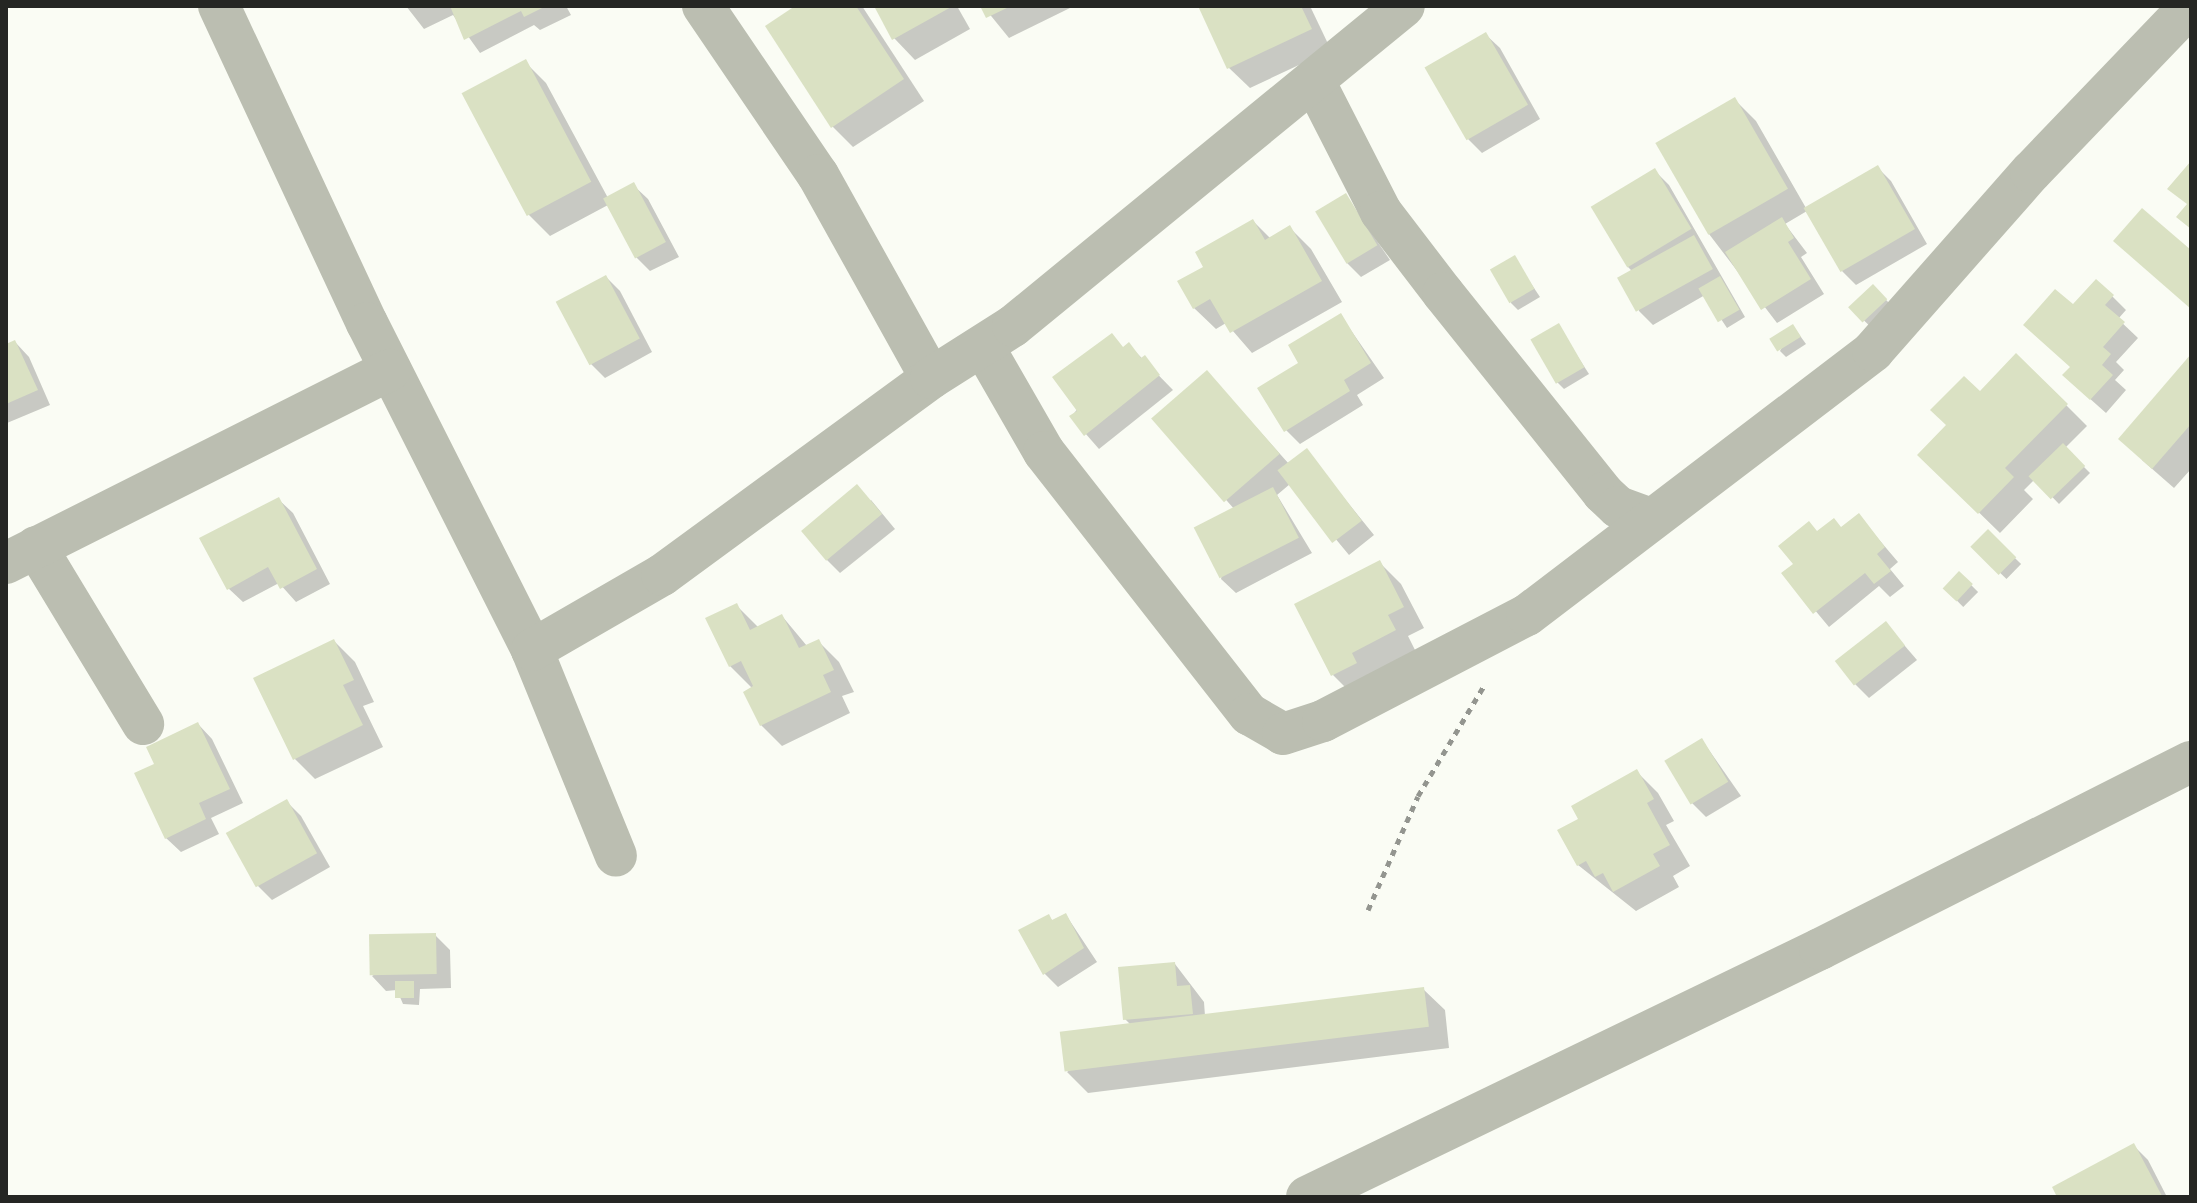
<!DOCTYPE html>
<style>
body{margin:0}
#map{position:relative;width:2197px;height:1203px;overflow:hidden;background:#fafcf4;font-family:"Public Sans",sans-serif}
div>[style]{position:absolute}
[style*='--x']{left:calc(var(--x)*1px);top:calc(var(--y)*1px);width:calc(var(--w)*1px);rotate:calc(var(--a)*1deg)}
.shadow>*{inset:0;background:#0003;transform-origin:0 0}
.building>*{inset:0;background:#dae1c3;transform-origin:0 0}
.path>*{height:5px;margin-top:-2.5px;transform-origin:0;background:repeating-linear-gradient(90deg,#93958f 0 6px,transparent 0 12px)}
.street>*{height:42px;margin:-21px;padding:0 21px;transform-origin:21px;border-radius:21px;background:#bbbeb1}
span{translate:-50% -50%;white-space:nowrap;text-align:center;line-height:1.15;-webkit-text-stroke:7px #fff;paint-order:stroke}
.frame{position:absolute;inset:0;border:8px solid #252623;pointer-events:none}
</style>
<div id="map">
<div class="shadow">
<div style="clip-path:polygon(406px 6px,566px 6px,571px 15px,540px 30px,534px 25px,480px 53px,453px 15px,424px 29px)"></div>
<div style="clip-path:polygon(799px 6px,862px 6px,924px 101px,853px 147px,832px 126px)"></div>
<div style="clip-path:polygon(876px 6px,957px 6px,970px 29px,915px 60px,894px 38px)"></div>
<div style="clip-path:polygon(983px 6px,1069px 6px,1070px 8px,1009px 38px)"></div>
<div style="clip-path:polygon(1200px 6px,1310px 6px,1331px 50px,1250px 88px,1228px 67px)"></div>
<div style="clip-path:polygon(1485px 34px,1500px 48px,1540px 119px,1482px 153px,1468px 139px)"></div>
<div style="clip-path:polygon(525px 62px,546px 83px,608px 198px,633px 185px,648px 199px,679px 257px,650px 271px,636px 257px,608px 205px,550px 236px,529px 215px)"></div>
<div style="clip-path:polygon(1735px 100px,1756px 121px,1806px 208px,1877px 167px,1891px 181px,1927px 244px,1856px 285px,1842px 271px,1807px 211px,1785px 224px,1807px 253px,1801px 257px,1824px 294px,1777px 323px,1709px 234px)"></div>
<div style="clip-path:polygon(1655px 171px,1669px 185px,1745px 317px,1727px 328px,1705px 295px,1653px 325px,1639px 311px,1633px 272px,1627px 266px)"></div>
<div style="clip-path:polygon(1346px 196px,1390px 260px,1361px 277px,1347px 263px)"></div>
<div style="clip-path:polygon(1253px 221px,1271px 239px,1290px 228px,1311px 249px,1342px 302px,1252px 353px,1226px 323px,1216px 329px,1194px 308px,1206px 267px)"></div>
<div style="clip-path:polygon(1514px 258px,1540px 297px,1518px 310px,1511px 303px)"></div>
<div style="clip-path:polygon(606px 277px,620px 291px,652px 352px,605px 378px,591px 364px)"></div>
<div style="left:1873px;top:287px;width:27px;height:30px;rotate:45deg"></div>
<div style="clip-path:polygon(2112px 296px,2126px 310px,2118px 319px,2138px 338px,2116px 362px,2124px 370px,2115px 380px,2126px 390px,2106px 413px,2079px 389px,2072px 367px,2073px 307px)"></div>
<div style="clip-path:polygon(1341px 316px,1384px 378px,1357px 395px,1363px 405px,1300px 444px,1286px 430px,1301px 364px)"></div>
<div style="clip-path:polygon(1558px 326px,1589px 374px,1564px 389px,1557px 382px)"></div>
<div style="clip-path:polygon(1793px 326px,1806px 344px,1786px 357px,1780px 351px)"></div>
<div style="clip-path:polygon(15px 342px,29px 357px,50px 405px,7px 423px,6px 346px)"></div>
<div style="clip-path:polygon(1129px 345px,1173px 390px,1099px 449px,1071px 417px)"></div>
<div style="clip-path:polygon(2017px 356px,2087px 426px,2065px 448px,2090px 473px,2059px 504px,2035px 479px,2024px 490px,2033px 499px,2000px 533px,1920px 455px)"></div>
<div style="clip-path:polygon(2191px 357px,2191px 469px,2174px 488px,2142px 460px)"></div>
<div style="clip-path:polygon(1207px 372px,1289px 464px,1306px 451px,1374px 535px,1349px 555px,1290px 484px,1277px 495px,1312px 553px,1236px 593px,1221px 579px,1235px 510px,1154px 418px)"></div>
<div style="clip-path:polygon(278px 499px,293px 513px,330px 584px,296px 602px,279px 583px,243px 602px,228px 588px)"></div>
<div style="clip-path:polygon(871px 500px,895px 529px,840px 573px,826px 559px)"></div>
<div style="clip-path:polygon(1859px 516px,1898px 562px,1890px 569px,1904px 586px,1890px 597px,1879px 586px,1829px 627px,1784px 573px)"></div>
<div style="left:1988px;top:532px;width:46px;height:21px;rotate:44deg"></div>
<div style="clip-path:polygon(1380px 563px,1401px 584px,1424px 628px,1408px 636px,1416px 652px,1354px 696px,1333px 675px)"></div>
<div style="left:1959px;top:573px;width:27px;height:21px;rotate:45deg"></div>
<div style="clip-path:polygon(737px 606px,758px 627px,782px 616px,807px 646px,818px 641px,839px 662px,854px 692px,842px 696px,850px 713px,782px 746px,761px 725px,753px 689px,730px 666px)"></div>
<div style="clip-path:polygon(1886px 624px,1917px 660px,1869px 698px,1855px 684px)"></div>
<div style="clip-path:polygon(334px 641px,355px 662px,374px 702px,363px 706px,383px 747px,315px 779px,294px 758px)"></div>
<div style="clip-path:polygon(198px 724px,212px 739px,243px 803px,211px 818px,219px 834px,181px 852px,166px 838px,156px 765px)"></div>
<div style="clip-path:polygon(1702px 740px,1741px 796px,1706px 817px,1692px 803px)"></div>
<div style="clip-path:polygon(1637px 772px,1658px 793px,1674px 821px,1666px 825px,1690px 866px,1673px 876px,1679px 887px,1636px 911px,1578px 865px,1581px 820px)"></div>
<div style="clip-path:polygon(287px 802px,301px 816px,330px 867px,272px 900px,258px 886px,229px 835px)"></div>
<div style="clip-path:polygon(1066px 915px,1097px 962px,1058px 987px,1044px 973px,1048px 916px,1053px 921px)"></div>
<div style="clip-path:polygon(436px 936px,450px 950px,451px 988px,420px 989px,419px 1005px,403px 1004px,397px 990px,386px 991px,372px 976px)"></div>
<div style="clip-path:polygon(1175px 964px,1204px 1002px,1205px 1016px,1423px 989px,1445px 1010px,1449px 1048px,1088px 1093px,1067px 1072px,1131px 1025px,1125px 1019px)"></div>
<div style="clip-path:polygon(2134px 1146px,2148px 1160px,2167px 1197px,2059px 1197px,2054px 1188px)"></div>
</div>
<div class="building">
<div style="clip-path:polygon(450px 6px,546px 6px,524px 17px,521px 11px,464px 40px)"></div>
<div style="clip-path:polygon(795px 6px,856px 6px,904px 79px,831px 128px,765px 26px)"></div>
<div style="clip-path:polygon(874px 6px,953px 6px,892px 40px)"></div>
<div style="clip-path:polygon(980px 6px,1011px 6px,986px 18px)"></div>
<div style="clip-path:polygon(1198px 6px,1301px 6px,1312px 29px,1227px 69px)"></div>
<div style="left:1486px;top:32px;width:84px;height:71px;rotate:60deg"></div>
<div style="left:526px;top:59px;width:139px;height:73px;rotate:62deg"></div>
<div style="left:1735px;top:97px;width:106px;height:92px;rotate:60deg"></div>
<div style="clip-path:polygon(2191px 161px,2191px 229px,2176px 217px,2187px 204px,2167px 189px)"></div>
<div style="left:1878px;top:165px;width:74px;height:86px;rotate:60deg"></div>
<div style="left:1655px;top:168px;width:71px;height:75px;rotate:59deg"></div>
<div style="left:634px;top:182px;width:68px;height:35px;rotate:62deg"></div>
<div style="left:1346px;top:193px;width:61px;height:36px;rotate:59deg"></div>
<div style="clip-path:polygon(2142px 208px,2191px 250px,2191px 309px,2113px 241px)"></div>
<div style="clip-path:polygon(1782px 217px,1794px 238px,1788px 242px,1811px 279px,1761px 310px,1725px 252px)"></div>
<div style="clip-path:polygon(1253px 219px,1265px 240px,1290px 225px,1322px 281px,1230px 333px,1210px 299px,1193px 309px,1177px 281px,1203px 267px,1195px 252px)"></div>
<div style="left:1694px;top:235px;width:39px;height:88px;rotate:61deg"></div>
<div style="left:1515px;top:255px;width:39px;height:29px;rotate:60deg"></div>
<div style="left:606px;top:275px;width:72px;height:57px;rotate:62deg"></div>
<div style="left:1720px;top:276px;width:39px;height:25px;rotate:60deg"></div>
<div style="clip-path:polygon(2096px 279px,2114px 295px,2105px 305px,2125px 322px,2103px 347px,2111px 354px,2102px 365px,2113px 375px,2090px 400px,2062px 375px,2070px 367px,2023px 325px,2055px 289px,2073px 304px)"></div>
<div style="left:1873px;top:284px;width:21px;height:34px;rotate:47deg"></div>
<div style="clip-path:polygon(1341px 313px,1371px 363px,1344px 380px,1350px 391px,1284px 432px,1257px 388px,1298px 363px,1288px 345px)"></div>
<div style="left:1559px;top:323px;width:51px;height:33px;rotate:60deg"></div>
<div style="left:1793px;top:324px;width:15px;height:28px;rotate:58deg"></div>
<div style="clip-path:polygon(1112px 333px,1123px 347px,1129px 342px,1141px 358px,1145px 355px,1160px 375px,1084px 436px,1069px 416px,1077px 411px,1052px 377px)"></div>
<div style="clip-path:polygon(15px 340px,38px 390px,6px 404px,6px 344px)"></div>
<div style="clip-path:polygon(2016px 353px,2068px 404px,2005px 468px,2014px 477px,1978px 514px,1917px 455px,1946px 425px,1930px 410px,1964px 376px,1980px 391px)"></div>
<div style="clip-path:polygon(2191px 354px,2191px 424px,2152px 469px,2118px 439px)"></div>
<div style="left:1207px;top:370px;width:111px;height:74px;rotate:49deg"></div>
<div style="left:2063px;top:443px;width:32px;height:48px;rotate:46deg"></div>
<div style="left:1307px;top:448px;width:91px;height:37px;rotate:53deg"></div>
<div style="left:857px;top:484px;width:39px;height:73px;rotate:50deg"></div>
<div style="left:1273px;top:487px;width:57px;height:89px;rotate:63deg"></div>
<div style="clip-path:polygon(279px 497px,317px 569px,280px 589px,268px 567px,227px 590px,199px 538px)"></div>
<div style="clip-path:polygon(1859px 513px,1885px 547px,1877px 554px,1891px 571px,1874px 584px,1865px 573px,1813px 614px,1781px 573px,1793px 564px,1778px 546px,1809px 521px,1817px 531px,1834px 518px,1841px 527px)"></div>
<div style="left:1988px;top:529px;width:40px;height:25px;rotate:45deg"></div>
<div style="clip-path:polygon(1380px 560px,1404px 607px,1388px 615px,1396px 630px,1352px 653px,1357px 663px,1331px 676px,1294px 604px)"></div>
<div style="left:1959px;top:571px;width:19px;height:24px;rotate:43deg"></div>
<div style="clip-path:polygon(737px 603px,750px 630px,782px 614px,799px 648px,819px 639px,834px 670px,823px 675px,831px 692px,760px 726px,743px 692px,753px 686px,741px 661px,729px 667px,705px 618px)"></div>
<div style="left:1886px;top:621px;width:31px;height:65px;rotate:52deg"></div>
<div style="clip-path:polygon(334px 639px,354px 680px,343px 685px,363px 725px,293px 760px,253px 678px)"></div>
<div style="clip-path:polygon(198px 722px,230px 789px,199px 803px,206px 819px,165px 839px,134px 773px,154px 764px,146px 747px)"></div>
<div style="left:1702px;top:738px;width:51px;height:44px;rotate:59deg"></div>
<div style="clip-path:polygon(1637px 769px,1654px 799px,1647px 803px,1670px 845px,1653px 854px,1660px 866px,1613px 892px,1603px 873px,1595px 877px,1586px 861px,1577px 866px,1557px 830px,1578px 819px,1571px 806px)"></div>
<div style="left:287px;top:799px;width:62px;height:70px;rotate:61deg"></div>
<div style="clip-path:polygon(1066px 913px,1084px 948px,1043px 975px,1018px 930px,1049px 914px,1052px 920px)"></div>
<div style="left:436px;top:933px;width:41px;height:67px;rotate:89deg"></div>
<div style="clip-path:polygon(1175px 962px,1177px 986px,1190px 985px,1193px 1014px,1123px 1020px,1118px 967px)"></div>
<div style="left:395px;top:981px;width:19px;height:17px"></div>
<div style="left:1424px;top:987px;width:40px;height:367px;rotate:83deg"></div>
<div style="clip-path:polygon(2134px 1143px,2162px 1196px,2057px 1197px,2052px 1187px)"></div>
</div>
<div class="path">
<div style="--x:1368;--y:910;--w:124;--a:-66.3"></div>
<div style="--x:1418;--y:796;--w:131;--a:-59.1"></div>
</div>
<div class="street">
<div style="--x:219;--y:6;--w:350;--a:65"></div>
<div style="--x:367;--y:323;--w:366;--a:63.2"></div>
<div style="--x:532;--y:650;--w:222;--a:67.8"></div>
<div style="--x:703;--y:6;--w:204;--a:55.8"></div>
<div style="--x:818;--y:175;--w:232;--a:60.9"></div>
<div style="--x:1315;--y:83;--w:145;--a:62.9"></div>
<div style="--x:1381;--y:212;--w:102;--a:52.6"></div>
<div style="--x:1443;--y:293;--w:256;--a:51.3"></div>
<div style="--x:1603;--y:493;--w:21;--a:43"></div>
<div style="--x:1618;--y:507;--w:35;--a:20"></div>
<div style="--x:983;--y:346;--w:122;--a:60.1"></div>
<div style="--x:1044;--y:452;--w:333;--a:52"></div>
<div style="--x:1249;--y:714;--w:39;--a:30"></div>
<div style="--x:1283;--y:734;--w:42;--a:-18"></div>
<div style="--x:1323;--y:721;--w:230;--a:-27.5"></div>
<div style="--x:1527;--y:615;--w:435;--a:-37.3"></div>
<div style="--x:1873;--y:351;--w:239;--a:-48.6"></div>
<div style="--x:2031;--y:172;--w:230;--a:-46.2"></div>
<div style="--x:36;--y:547;--w:207;--a:58.8"></div>
<div style="--x:6;--y:563;--w:430;--a:-26.7"></div>
<div style="--x:532;--y:650;--w:150;--a:-30"></div>
<div style="--x:662;--y:575;--w:333;--a:-36.2"></div>
<div style="--x:931;--y:378;--w:97;--a:-32.4"></div>
<div style="--x:1013;--y:326;--w:505;--a:-39.3"></div>
<div style="--x:1307;--y:1197;--w:570;--a:-25.8"></div>
<div style="--x:1820;--y:949;--w:415;--a:-26.8"></div>
</div>
<div class="frame"></div>
</div>
